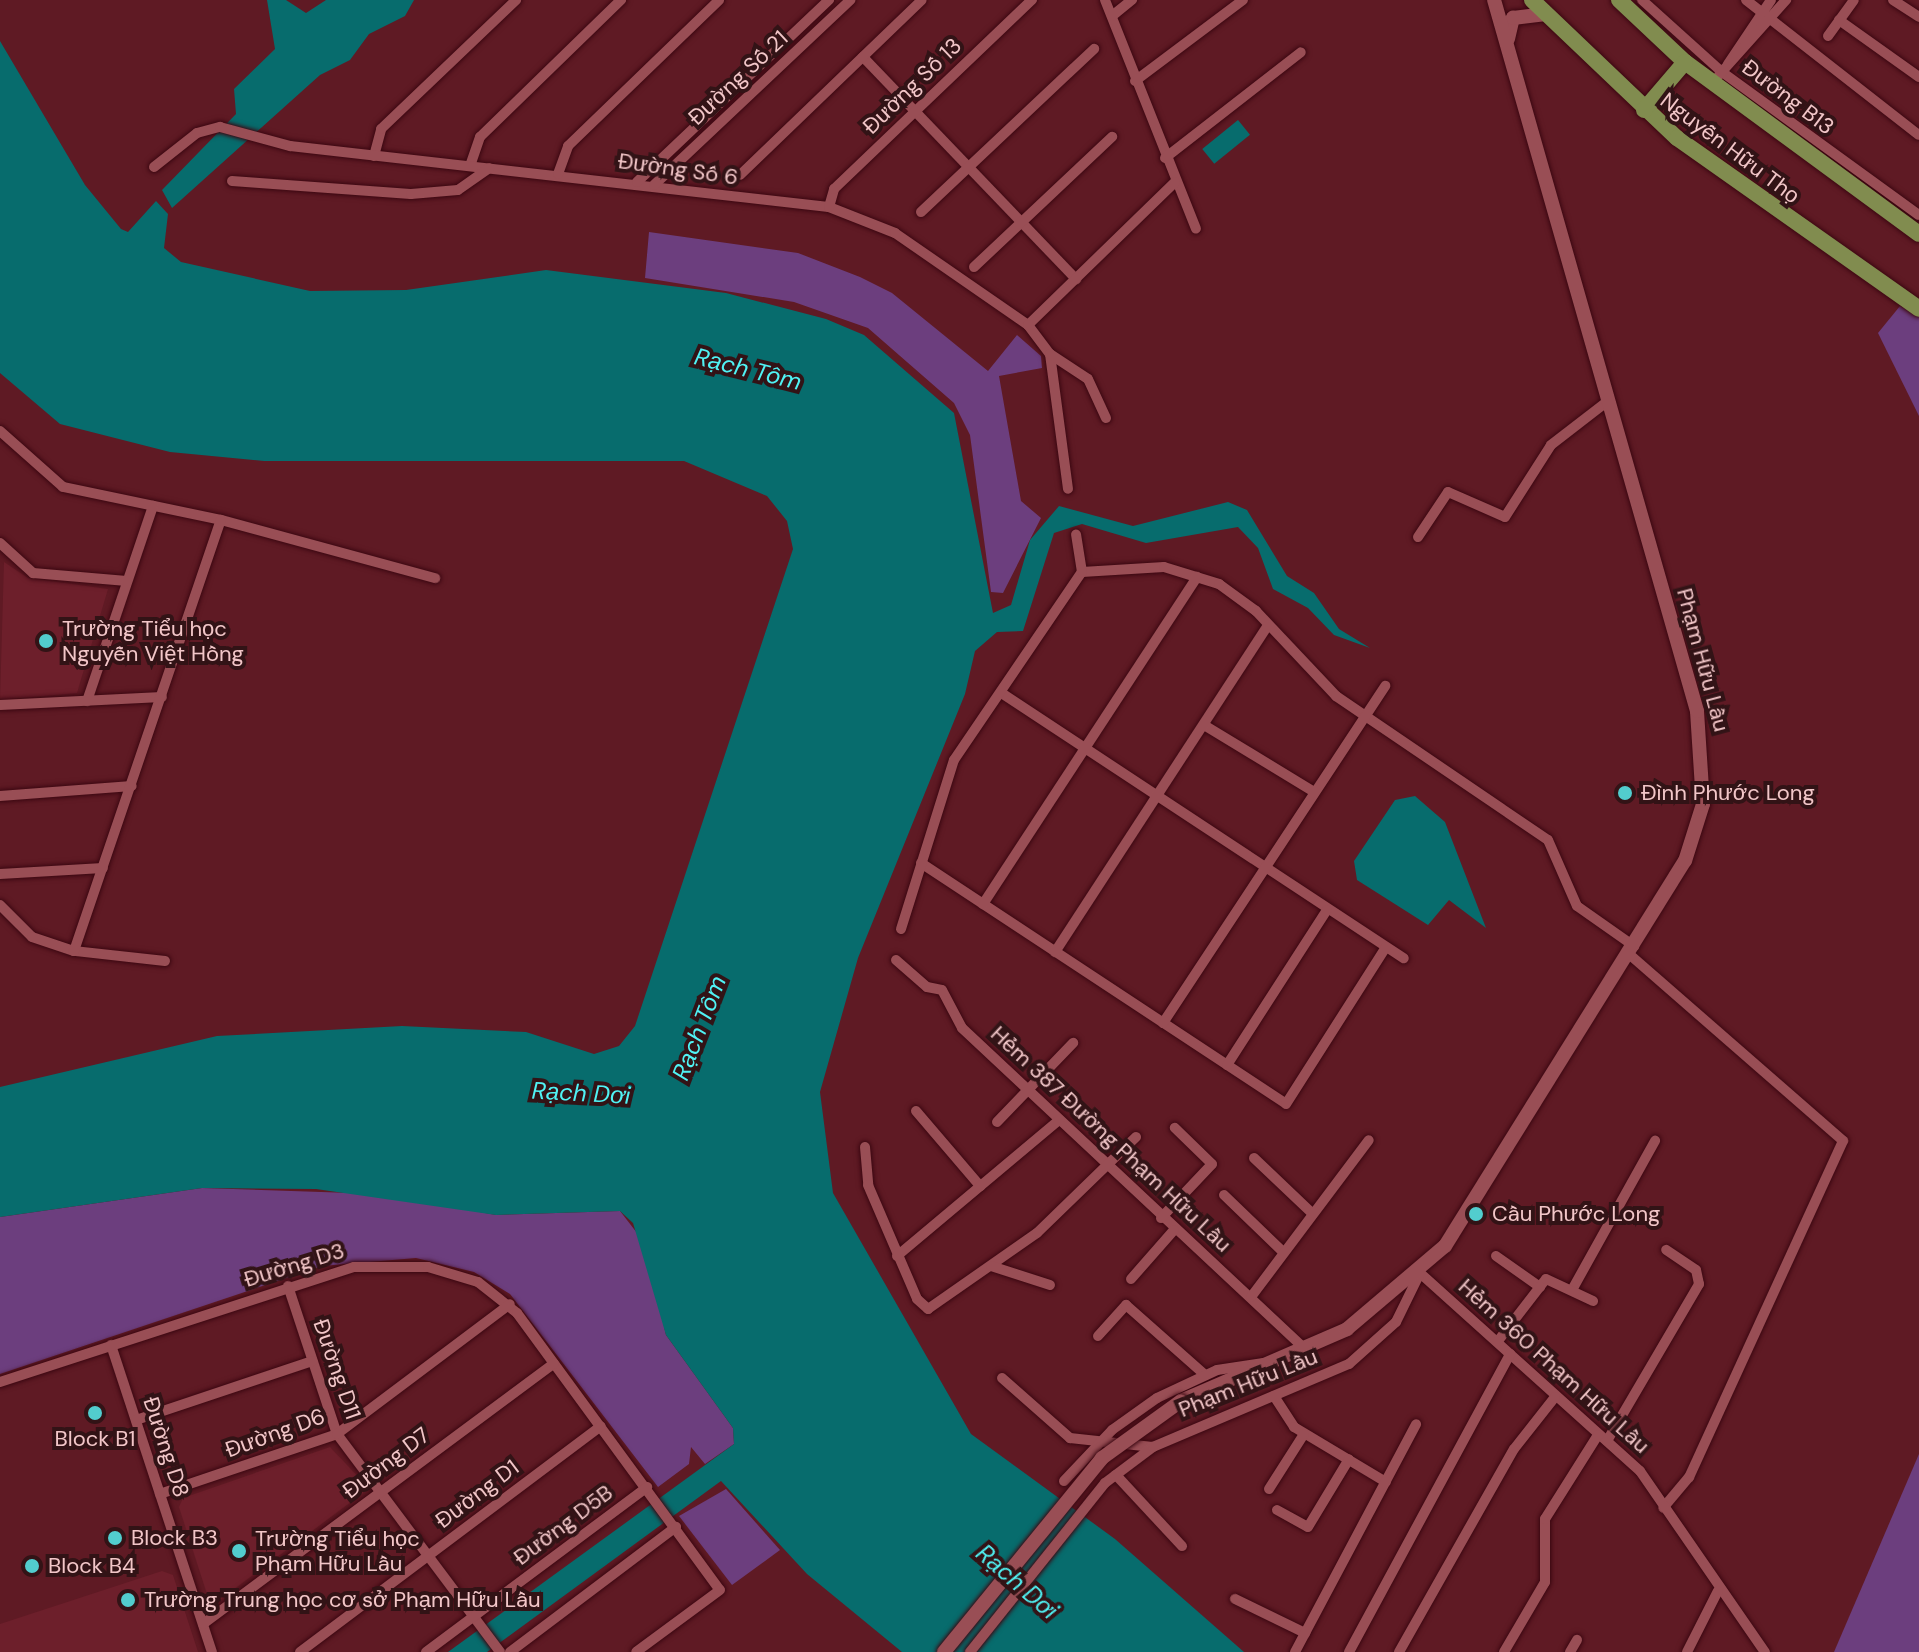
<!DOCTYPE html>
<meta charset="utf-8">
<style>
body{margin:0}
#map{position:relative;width:1919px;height:1652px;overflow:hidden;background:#5f1a24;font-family:"DM Sans",sans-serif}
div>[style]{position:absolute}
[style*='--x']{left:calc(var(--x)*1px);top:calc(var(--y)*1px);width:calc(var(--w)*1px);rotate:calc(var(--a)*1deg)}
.built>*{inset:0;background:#6d1f2b}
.green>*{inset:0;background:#6c3e7e}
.water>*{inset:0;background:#076c6d;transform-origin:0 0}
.roads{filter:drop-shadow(0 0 2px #3b0711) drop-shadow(0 0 2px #3b0711)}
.minor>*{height:10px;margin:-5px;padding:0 5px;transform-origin:5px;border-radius:5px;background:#994e55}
.secondary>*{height:14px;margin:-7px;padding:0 7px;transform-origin:7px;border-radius:7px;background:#994e55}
.primary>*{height:16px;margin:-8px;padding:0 8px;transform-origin:8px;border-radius:8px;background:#818c4f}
.bridges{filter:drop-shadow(0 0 2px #3b0711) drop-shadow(0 0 2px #3b0711)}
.secondary-bridge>*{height:14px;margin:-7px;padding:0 7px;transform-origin:7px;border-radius:7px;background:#994e55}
.dots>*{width:22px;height:22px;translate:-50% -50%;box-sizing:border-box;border:4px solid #321316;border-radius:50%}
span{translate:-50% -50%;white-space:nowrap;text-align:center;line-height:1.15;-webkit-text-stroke:8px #321316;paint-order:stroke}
.street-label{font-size:22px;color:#f2c6c8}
.poi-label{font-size:22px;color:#f2c6c8}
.left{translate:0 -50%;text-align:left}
.water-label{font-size:24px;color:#50f2f4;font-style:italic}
</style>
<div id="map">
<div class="built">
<div style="clip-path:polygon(4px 562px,28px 578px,108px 589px,77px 693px,0 700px)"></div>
<div style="clip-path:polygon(330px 1447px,365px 1484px,363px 1493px,221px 1599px,207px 1594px,179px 1507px,183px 1498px)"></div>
<div style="clip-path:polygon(162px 1571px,173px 1575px,198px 1652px,0 1652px,0 1624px)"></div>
</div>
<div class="green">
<div style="clip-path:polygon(649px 232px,798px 253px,860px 277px,892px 293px,988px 371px,1017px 335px,1041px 356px,1042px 368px,999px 376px,1021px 501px,1041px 518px,1003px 593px,991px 592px,970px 435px,954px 403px,868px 328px,794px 302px,645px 278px)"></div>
<div style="clip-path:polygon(1900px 306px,1919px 316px,1919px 416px,1878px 333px)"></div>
<div style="clip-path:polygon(202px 1188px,381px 1194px,496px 1215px,620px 1211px,644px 1242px,666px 1335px,733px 1428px,734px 1444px,705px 1464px,691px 1447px,689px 1464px,658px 1487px,510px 1294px,474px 1272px,416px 1258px,322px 1266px,0 1374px,0 1217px)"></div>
<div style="clip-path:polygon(1919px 1454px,1919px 1652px,1834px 1652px)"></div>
<div style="clip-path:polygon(726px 1489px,780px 1550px,732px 1585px,679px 1516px)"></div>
</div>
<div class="water">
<div style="clip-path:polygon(267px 0,286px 0,306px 13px,326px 0,414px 0,405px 16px,369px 34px,350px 60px,320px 75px,172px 208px,162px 190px,236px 114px,234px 89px,275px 49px)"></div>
<div style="clip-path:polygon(0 41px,85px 185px,121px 229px,128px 232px,156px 201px,168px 214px,164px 248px,181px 262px,310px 291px,406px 290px,546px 270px,726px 293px,826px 319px,864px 335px,954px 413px,993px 613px,1011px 605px,1030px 540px,1059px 506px,1133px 526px,1228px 502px,1247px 510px,1287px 576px,1314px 593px,1339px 629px,1370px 648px,1334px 635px,1308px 608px,1273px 589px,1258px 548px,1238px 527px,1146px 543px,1082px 524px,1054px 533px,1023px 631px,997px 632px,975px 651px,965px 694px,858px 958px,820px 1092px,833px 1193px,971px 1434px,1115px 1539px,1244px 1652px,902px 1652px,807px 1574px,721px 1481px,487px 1652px,448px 1652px,734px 1444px,733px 1428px,666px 1335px,633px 1223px,620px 1211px,496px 1215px,316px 1189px,202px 1188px,0 1217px,0 1087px,217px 1036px,402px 1026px,526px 1032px,594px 1054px,619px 1046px,635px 1026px,793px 549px,787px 521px,767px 496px,684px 461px,264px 461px,170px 452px,60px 424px,0 373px)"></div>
<div style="left:1238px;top:120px;width:19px;height:46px;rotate:51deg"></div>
<div style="clip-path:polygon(1415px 796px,1445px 822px,1486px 928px,1449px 900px,1428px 925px,1357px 880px,1354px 861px,1395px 800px)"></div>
</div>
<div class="roads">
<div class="minor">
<div style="--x:1105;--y:0;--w:246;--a:68.3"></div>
<div style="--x:1642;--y:0;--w:108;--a:42"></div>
<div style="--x:1722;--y:72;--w:243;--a:36"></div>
<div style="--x:1746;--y:0;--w:219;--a:38"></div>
<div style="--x:1893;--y:0;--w:31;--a:33"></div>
<div style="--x:1112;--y:16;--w:26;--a:-39"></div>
<div style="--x:1839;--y:20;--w:98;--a:35.5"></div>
<div style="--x:1828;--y:36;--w:44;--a:-54.2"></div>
<div style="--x:863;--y:57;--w:308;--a:46.2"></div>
<div style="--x:1728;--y:64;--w:77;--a:-56.1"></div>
<div style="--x:1719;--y:75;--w:101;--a:-48.2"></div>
<div style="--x:1135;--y:81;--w:135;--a:-36.9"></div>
<div style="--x:374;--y:156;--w:28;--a:-75"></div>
<div style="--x:381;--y:129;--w:187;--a:-43.7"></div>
<div style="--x:1165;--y:158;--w:172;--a:-37.9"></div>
<div style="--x:470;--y:166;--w:31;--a:-71"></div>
<div style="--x:480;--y:137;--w:197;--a:-44.2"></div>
<div style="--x:154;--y:167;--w:55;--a:-38.3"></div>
<div style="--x:197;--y:133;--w:24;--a:-15"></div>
<div style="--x:220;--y:127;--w:73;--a:15.2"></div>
<div style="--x:290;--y:146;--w:542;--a:6.46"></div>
<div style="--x:829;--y:207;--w:71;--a:21.5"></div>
<div style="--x:895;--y:233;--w:162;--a:34.7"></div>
<div style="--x:558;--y:174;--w:30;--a:-70"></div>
<div style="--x:568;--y:146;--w:210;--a:-44"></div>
<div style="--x:740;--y:175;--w:252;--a:-43.9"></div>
<div style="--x:232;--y:181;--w:179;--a:4.2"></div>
<div style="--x:411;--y:194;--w:47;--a:-4.9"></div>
<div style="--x:458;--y:190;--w:38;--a:-35"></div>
<div style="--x:637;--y:182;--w:265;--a:-43.5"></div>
<div style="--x:654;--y:185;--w:270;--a:-43.3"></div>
<div style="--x:829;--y:207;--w:19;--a:-74"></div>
<div style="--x:834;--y:189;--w:274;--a:-43.7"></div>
<div style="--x:921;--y:212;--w:238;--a:-43.3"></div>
<div style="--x:974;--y:267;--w:190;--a:-43.3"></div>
<div style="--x:1028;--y:325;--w:205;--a:-44.2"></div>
<div style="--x:1028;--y:325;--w:36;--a:53"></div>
<div style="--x:1050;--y:354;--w:136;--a:82.4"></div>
<div style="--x:1050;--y:354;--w:45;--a:33.3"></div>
<div style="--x:1088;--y:379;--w:43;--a:65.2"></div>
<div style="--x:0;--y:431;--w:84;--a:41.6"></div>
<div style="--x:63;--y:487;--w:161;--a:11.8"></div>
<div style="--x:221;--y:520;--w:222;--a:15.2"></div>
<div style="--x:1418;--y:537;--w:54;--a:-56.3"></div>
<div style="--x:1448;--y:492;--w:62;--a:23.7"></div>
<div style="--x:1505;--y:517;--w:85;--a:-57.4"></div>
<div style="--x:1551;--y:445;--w:72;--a:-37.7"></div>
<div style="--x:0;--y:543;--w:45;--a:42.3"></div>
<div style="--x:33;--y:573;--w:94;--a:4.9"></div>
<div style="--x:1082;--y:572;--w:82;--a:-3.5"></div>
<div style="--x:1164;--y:567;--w:58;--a:17.2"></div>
<div style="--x:1219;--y:584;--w:46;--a:36.1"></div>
<div style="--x:1256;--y:611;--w:117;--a:46.7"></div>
<div style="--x:1336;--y:696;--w:256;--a:34.2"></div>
<div style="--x:1548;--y:840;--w:72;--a:66.3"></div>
<div style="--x:1577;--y:906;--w:70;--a:35.1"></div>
<div style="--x:1003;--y:694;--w:480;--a:33.4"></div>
<div style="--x:87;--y:701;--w:206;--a:-71.3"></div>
<div style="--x:0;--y:705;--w:162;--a:-2.8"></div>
<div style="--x:1204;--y:725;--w:129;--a:31.3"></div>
<div style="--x:0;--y:796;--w:132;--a:-4.3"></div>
<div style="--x:921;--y:863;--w:437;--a:33.4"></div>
<div style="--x:1286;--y:1104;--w:186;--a:-57.5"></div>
<div style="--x:0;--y:874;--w:103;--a:-3.3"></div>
<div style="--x:983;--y:904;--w:391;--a:-56.8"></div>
<div style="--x:0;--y:905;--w:45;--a:45"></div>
<div style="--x:32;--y:937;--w:44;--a:18.4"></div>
<div style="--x:901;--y:929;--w:177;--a:-72.6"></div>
<div style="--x:954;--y:760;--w:227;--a:-55.8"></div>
<div style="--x:1082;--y:572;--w:38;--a:-99"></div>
<div style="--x:1055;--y:952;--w:390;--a:-56.9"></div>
<div style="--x:1629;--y:954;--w:284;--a:41.1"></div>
<div style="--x:1843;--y:1141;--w:370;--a:114.6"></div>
<div style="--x:1689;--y:1477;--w:40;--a:130"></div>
<div style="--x:896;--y:960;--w:41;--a:41.1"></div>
<div style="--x:927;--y:987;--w:15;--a:11"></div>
<div style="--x:942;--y:990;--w:43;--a:62.2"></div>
<div style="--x:962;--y:1028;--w:471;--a:43.1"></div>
<div style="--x:165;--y:961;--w:92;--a:-173.7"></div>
<div style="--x:74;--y:951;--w:455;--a:-71.2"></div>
<div style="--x:1163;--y:1023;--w:404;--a:-56.6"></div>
<div style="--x:1227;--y:1065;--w:184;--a:-57.2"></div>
<div style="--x:916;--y:1111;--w:99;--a:49.5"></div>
<div style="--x:997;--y:1122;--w:110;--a:-46.1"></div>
<div style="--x:865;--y:1147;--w:38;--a:85"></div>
<div style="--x:868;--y:1185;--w:124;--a:66.7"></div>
<div style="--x:917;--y:1299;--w:15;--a:42"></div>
<div style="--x:928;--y:1309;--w:133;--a:-34.9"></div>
<div style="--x:1037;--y:1233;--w:138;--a:-44.1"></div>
<div style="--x:1254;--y:1158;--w:81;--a:43.5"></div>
<div style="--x:1224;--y:1195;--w:82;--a:44"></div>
<div style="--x:1161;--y:1218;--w:74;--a:-46.6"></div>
<div style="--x:1212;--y:1164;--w:52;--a:-135.8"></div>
<div style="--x:897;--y:1256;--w:212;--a:-40"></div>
<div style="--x:1496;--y:1256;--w:54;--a:35.2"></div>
<div style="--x:991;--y:1266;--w:62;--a:17.9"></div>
<div style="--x:1420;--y:1273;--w:296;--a:42"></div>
<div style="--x:1640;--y:1471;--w:220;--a:55.4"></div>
<div style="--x:1131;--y:1279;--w:65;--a:-48.7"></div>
<div style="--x:288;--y:1286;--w:156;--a:71.7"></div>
<div style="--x:337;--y:1434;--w:272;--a:53.2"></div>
<div style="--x:1572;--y:1290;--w:171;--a:-60.9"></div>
<div style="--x:1251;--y:1297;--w:196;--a:-53.1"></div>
<div style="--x:1098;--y:1336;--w:42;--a:-47.9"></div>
<div style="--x:1126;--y:1305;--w:106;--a:41.5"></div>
<div style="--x:1498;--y:1341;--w:78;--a:-52.3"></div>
<div style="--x:1546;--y:1279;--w:52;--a:25.1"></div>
<div style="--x:111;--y:1345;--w:323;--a:71.8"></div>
<div style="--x:1002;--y:1378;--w:91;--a:41.4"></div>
<div style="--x:1070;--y:1438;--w:83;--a:6.2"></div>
<div style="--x:0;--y:1382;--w:372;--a:-18"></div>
<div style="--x:354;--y:1267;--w:74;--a:0"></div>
<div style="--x:428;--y:1267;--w:52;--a:16.7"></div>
<div style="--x:478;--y:1282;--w:50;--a:38.5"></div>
<div style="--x:517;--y:1313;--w:343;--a:53.8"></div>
<div style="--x:720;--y:1590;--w:104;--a:143.6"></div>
<div style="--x:1274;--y:1396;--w:37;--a:57"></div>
<div style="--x:1294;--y:1427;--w:107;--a:30.9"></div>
<div style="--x:136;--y:1420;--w:186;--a:-18.5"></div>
<div style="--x:1607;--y:1441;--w:182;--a:-59.6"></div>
<div style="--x:1699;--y:1284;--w:14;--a:-102"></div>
<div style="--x:1696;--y:1270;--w:36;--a:-146"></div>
<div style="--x:1116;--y:1475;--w:97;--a:47.1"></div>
<div style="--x:1064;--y:1481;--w:70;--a:-46.7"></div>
<div style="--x:1112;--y:1430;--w:55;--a:-35.4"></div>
<div style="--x:1157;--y:1398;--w:66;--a:-25"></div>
<div style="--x:1217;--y:1370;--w:47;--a:-8.7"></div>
<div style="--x:1269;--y:1489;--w:65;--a:-57.5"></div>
<div style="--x:160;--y:1494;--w:187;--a:-18.7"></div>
<div style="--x:337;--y:1434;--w:216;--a:-36.9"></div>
<div style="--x:1277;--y:1510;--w:35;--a:29"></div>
<div style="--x:1308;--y:1527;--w:79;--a:-58.9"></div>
<div style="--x:1235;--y:1599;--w:78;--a:25.9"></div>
<div style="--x:203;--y:1624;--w:437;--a:-36.6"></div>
<div style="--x:300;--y:1652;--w:376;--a:-36.9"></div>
<div style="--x:426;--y:1652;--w:276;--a:-36.7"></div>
<div style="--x:510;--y:1652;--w:208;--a:-37"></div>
<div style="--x:970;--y:1652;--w:216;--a:-51.4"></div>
<div style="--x:1105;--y:1483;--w:60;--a:-36.9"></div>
<div style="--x:1153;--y:1447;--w:213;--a:-23"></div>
<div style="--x:1349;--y:1364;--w:63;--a:-41.8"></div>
<div style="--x:1396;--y:1322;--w:55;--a:-63.9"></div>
<div style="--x:1295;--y:1652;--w:258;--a:-62"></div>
<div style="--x:1349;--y:1652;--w:339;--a:-61.6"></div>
<div style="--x:1399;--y:1652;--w:233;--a:-60.5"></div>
<div style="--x:1514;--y:1449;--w:66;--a:-51.7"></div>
<div style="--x:1504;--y:1652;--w:81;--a:-59.6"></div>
<div style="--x:1545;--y:1582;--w:63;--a:-90"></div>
<div style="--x:1545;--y:1519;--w:99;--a:-57.8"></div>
<div style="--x:1570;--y:1652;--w:14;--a:-60"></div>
<div style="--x:1687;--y:1652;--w:68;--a:-63.1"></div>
</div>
<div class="secondary">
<div style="--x:1508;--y:39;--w:22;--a:-77"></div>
<div style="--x:1513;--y:18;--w:31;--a:-7"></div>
<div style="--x:1181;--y:1401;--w:181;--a:-23.4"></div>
<div style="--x:1347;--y:1329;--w:128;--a:-40.3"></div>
<div style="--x:1445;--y:1246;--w:454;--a:-58.1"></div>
<div style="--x:1685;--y:861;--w:60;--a:-72.5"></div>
<div style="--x:1703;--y:804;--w:93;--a:-93.7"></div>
<div style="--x:1697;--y:711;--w:739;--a:-105.93"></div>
</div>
<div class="primary">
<div style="--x:1532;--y:0;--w:200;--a:43.6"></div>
<div style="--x:1677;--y:138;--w:296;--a:35.2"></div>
<div style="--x:1619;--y:0;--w:91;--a:43.2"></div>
<div style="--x:1685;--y:62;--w:290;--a:36.3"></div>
<div style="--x:1644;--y:110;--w:63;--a:-49.5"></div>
</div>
</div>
<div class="bridges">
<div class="secondary-bridge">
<div style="--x:944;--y:1652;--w:250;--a:-50.8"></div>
<div style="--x:1102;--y:1458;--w:97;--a:-35.8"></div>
</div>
</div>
<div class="dots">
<div style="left:46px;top:641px;background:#52cdce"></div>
<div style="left:1625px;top:793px;background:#52cdce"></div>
<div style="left:1476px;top:1214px;background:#52cdce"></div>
<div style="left:95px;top:1413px;background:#52cdce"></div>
<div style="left:115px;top:1538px;background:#52cdce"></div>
<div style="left:239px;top:1551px;background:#52cdce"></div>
<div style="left:32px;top:1566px;background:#52cdce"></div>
<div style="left:128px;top:1600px;background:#52cdce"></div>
</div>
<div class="street-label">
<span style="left:738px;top:78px;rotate:-43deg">Đường Số 21</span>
<span style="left:912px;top:86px;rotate:-44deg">Đường Số 13</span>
<span style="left:1788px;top:97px;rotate:37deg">Đường B13</span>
<span style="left:1730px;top:148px;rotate:37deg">Nguyễn Hữu Thọ</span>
<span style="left:678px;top:169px;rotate:8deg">Đường Số 6</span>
<span style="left:1703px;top:660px;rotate:75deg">Phạm Hữu Lầu</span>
<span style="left:1111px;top:1139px;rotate:43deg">Hẻm 387 Đường Phạm Hữu Lầu</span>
<span style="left:294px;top:1265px;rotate:-17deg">Đường D3</span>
<span style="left:1554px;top:1366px;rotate:42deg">Hẻm 360 Phạm Hữu Lầu</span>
<span style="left:337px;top:1369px;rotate:71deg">Đường D11</span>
<span style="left:1248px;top:1383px;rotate:-22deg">Phạm Hữu Lầu</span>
<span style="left:275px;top:1433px;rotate:-20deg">Đường D6</span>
<span style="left:166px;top:1447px;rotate:72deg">Đường D8</span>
<span style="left:386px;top:1463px;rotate:-37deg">Đường D7</span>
<span style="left:477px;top:1494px;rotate:-37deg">Đường D1</span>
<span style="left:563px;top:1525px;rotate:-37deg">Đường D5B</span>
</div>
<div class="poi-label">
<span class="left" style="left:62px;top:641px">Trường Tiểu học<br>Nguyễn Việt Hồng</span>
<span class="left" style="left:1641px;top:793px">Đình Phước Long</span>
<span class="left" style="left:1492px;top:1214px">Cầu Phước Long</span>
<span style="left:95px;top:1439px">Block B1</span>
<span class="left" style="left:131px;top:1538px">Block B3</span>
<span class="left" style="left:255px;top:1551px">Trường Tiểu học<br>Phạm Hữu Lầu</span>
<span class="left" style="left:48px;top:1566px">Block B4</span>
<span class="left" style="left:144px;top:1600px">Trường Trung học cơ sở Phạm Hữu Lầu</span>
</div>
<div class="water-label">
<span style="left:748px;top:369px;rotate:14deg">Rạch Tôm</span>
<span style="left:699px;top:1028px;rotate:-69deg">Rạch Tôm</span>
<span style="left:581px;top:1093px;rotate:3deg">Rạch Dơi</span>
<span style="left:1017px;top:1582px;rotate:41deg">Rạch Dơi</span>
</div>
</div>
